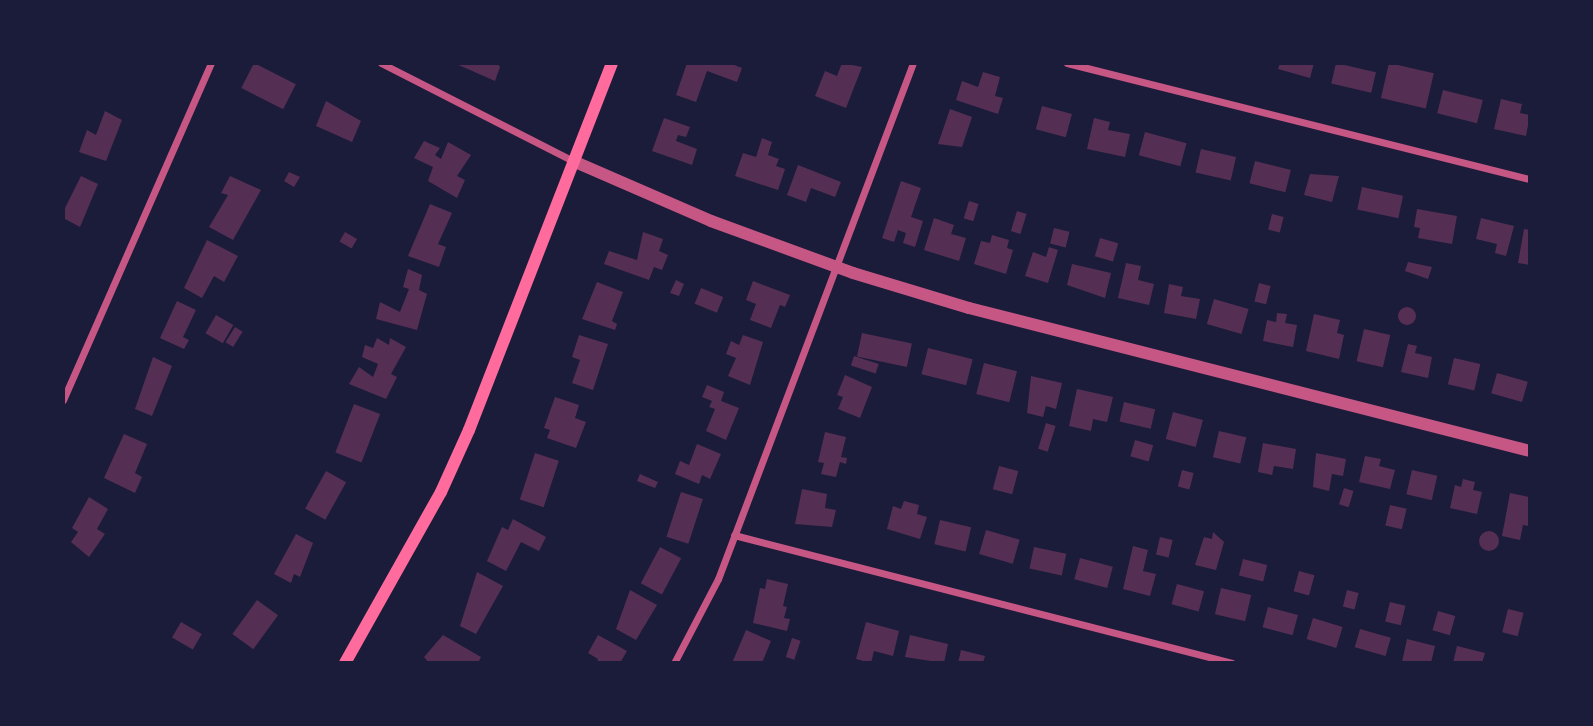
<!DOCTYPE html>
<style>
body{margin:0}
#map{position:relative;width:1593px;height:726px;overflow:hidden;background:#1b1b3a;font-family:Figtree,sans-serif}
div>[style]{position:absolute}
[style*='--x']{left:calc(var(--x)*1px);top:calc(var(--y)*1px);width:calc(var(--w)*1px);rotate:calc(var(--a)*1deg)}
.building>*{inset:0;background:#542f53;transform-origin:0 0}
.round{border-radius:50%}
.minor>*{height:7px;margin:-3.5px;padding:0 3.5px;transform-origin:3.5px;border-radius:3.5px;background:#c65784}
.tertiary>*{height:12px;margin:-6px;padding:0 6px;transform-origin:6px;border-radius:6px;background:#c65784}
.secondary>*{height:12px;margin:-6px;padding:0 6px;transform-origin:6px;border-radius:6px;background:#ff6b9d}
span{translate:-50% -50%;white-space:nowrap;text-align:center;line-height:1.15;-webkit-text-stroke:7px #1b1b3a;paint-order:stroke}
.frame{position:absolute;inset:0;border:65px solid #1b1b3a;pointer-events:none}
</style>
<div id="map">
<div class="building">
<div style="left:254px;top:63px;width:47px;height:28px;rotate:27deg"></div>
<div style="clip-path:polygon(454px 63px,497px 63px,500px 67px,495px 81px)"></div>
<div style="clip-path:polygon(687px 63px,729px 63px,742px 68px,737px 82px,707px 71px,696px 102px,676px 95px)"></div>
<div style="clip-path:polygon(842px 63px,862px 67px,846px 108px,815px 96px,825px 71px,837px 76px)"></div>
<div style="clip-path:polygon(1280px 63px,1314px 63px,1310px 78px,1278px 69px)"></div>
<div style="left:1336px;top:63px;width:41px;height:21px;rotate:13deg"></div>
<div style="left:1389px;top:63px;width:46px;height:36px;rotate:13deg"></div>
<div style="clip-path:polygon(983px 72px,1000px 77px,995px 96px,1003px 98px,998px 114px,956px 100px,962px 81px,978px 87px)"></div>
<div style="left:1443px;top:90px;width:41px;height:24px;rotate:14deg"></div>
<div style="clip-path:polygon(1501px 99px,1522px 104px,1520px 113px,1530px 115px,1526px 136px,1494px 129px)"></div>
<div style="clip-path:polygon(326px 101px,361px 121px,352px 142px,316px 126px)"></div>
<div style="left:1042px;top:106px;width:31px;height:24px;rotate:15deg"></div>
<div style="clip-path:polygon(950px 109px,972px 117px,962px 147px,938px 144px)"></div>
<div style="clip-path:polygon(105px 111px,122px 120px,106px 161px,79px 152px,87px 130px,96px 135px)"></div>
<div style="clip-path:polygon(664px 118px,690px 127px,686px 137px,678px 135px,676px 141px,697px 149px,692px 165px,652px 151px)"></div>
<div style="clip-path:polygon(1094px 118px,1110px 122px,1108px 130px,1130px 134px,1125px 157px,1087px 149px)"></div>
<div style="left:1145px;top:132px;width:43px;height:24px;rotate:15deg"></div>
<div style="clip-path:polygon(762px 138px,772px 142px,768px 155px,779px 159px,776px 166px,785px 169px,778px 190px,735px 176px,743px 153px,756px 157px)"></div>
<div style="clip-path:polygon(424px 141px,440px 148px,435px 155px,441px 159px,448px 142px,471px 155px,457px 176px,465px 180px,457px 198px,428px 181px,433px 167px,414px 158px)"></div>
<div style="left:1201px;top:149px;width:36px;height:24px;rotate:13deg"></div>
<div style="left:1255px;top:161px;width:37px;height:23px;rotate:14deg"></div>
<div style="clip-path:polygon(798px 165px,841px 182px,835px 197px,811px 188px,806px 202px,787px 195px)"></div>
<div style="clip-path:polygon(289px 172px,300px 177px,294px 187px,284px 181px)"></div>
<div style="clip-path:polygon(1310px 174px,1339px 176px,1332px 202px,1304px 195px)"></div>
<div style="clip-path:polygon(81px 176px,98px 184px,80px 227px,63px 218px,63px 212px)"></div>
<div style="clip-path:polygon(230px 176px,261px 190px,233px 240px,209px 227px,228px 195px,221px 193px)"></div>
<div style="clip-path:polygon(901px 181px,921px 188px,911px 217px,923px 221px,915px 247px,903px 243px,906px 233px,898px 230px,894px 242px,882px 238px)"></div>
<div style="left:1362px;top:187px;width:42px;height:23px;rotate:12deg"></div>
<div style="left:969px;top:201px;width:10px;height:18px;rotate:17deg"></div>
<div style="clip-path:polygon(430px 204px,452px 213px,438px 244px,446px 247px,439px 267px,408px 256px)"></div>
<div style="clip-path:polygon(1417px 209px,1457px 216px,1452px 244px,1418px 238px,1420px 228px,1414px 227px)"></div>
<div style="left:1017px;top:211px;width:10px;height:21px;rotate:17deg"></div>
<div style="left:1272px;top:214px;width:12px;height:16px;rotate:14deg"></div>
<div style="clip-path:polygon(934px 218px,954px 225px,951px 234px,966px 238px,959px 261px,924px 250px)"></div>
<div style="clip-path:polygon(1481px 218px,1514px 226px,1506px 256px,1495px 253px,1497px 244px,1476px 239px)"></div>
<div style="left:1054px;top:228px;width:16px;height:16px;rotate:14deg"></div>
<div style="clip-path:polygon(1524px 229px,1530px 230px,1530px 265px,1518px 263px)"></div>
<div style="left:345px;top:232px;width:14px;height:11px;rotate:30deg"></div>
<div style="clip-path:polygon(643px 232px,663px 239px,659px 251px,668px 255px,662px 270px,654px 267px,649px 280px,604px 264px,609px 251px,637px 260px)"></div>
<div style="clip-path:polygon(992px 235px,1009px 240px,1007px 248px,1013px 250px,1006px 274px,974px 264px,981px 241px,990px 243px)"></div>
<div style="left:1100px;top:238px;width:19px;height:19px;rotate:16deg"></div>
<div style="clip-path:polygon(207px 240px,238px 256px,224px 282px,214px 276px,202px 298px,184px 288px)"></div>
<div style="clip-path:polygon(1049px 247px,1058px 250px,1048px 283px,1025px 276px,1033px 252px,1046px 257px)"></div>
<div style="clip-path:polygon(1408px 262px,1432px 267px,1428px 279px,1405px 271px)"></div>
<div style="clip-path:polygon(1126px 263px,1141px 266px,1138px 280px,1154px 284px,1149px 305px,1118px 298px)"></div>
<div style="clip-path:polygon(1072px 264px,1111px 273px,1105px 298px,1067px 285px)"></div>
<div style="clip-path:polygon(408px 269px,422px 275px,419px 290px,427px 294px,417px 330px,376px 319px,380px 302px,400px 312px,409px 289px,403px 287px)"></div>
<div style="clip-path:polygon(676px 280px,684px 284px,679px 296px,670px 293px)"></div>
<div style="clip-path:polygon(753px 281px,790px 295px,785px 307px,780px 305px,771px 328px,750px 320px,756px 304px,746px 300px)"></div>
<div style="clip-path:polygon(597px 282px,623px 292px,612px 321px,617px 324px,615px 330px,582px 319px)"></div>
<div style="left:1259px;top:283px;width:12px;height:19px;rotate:14deg"></div>
<div style="clip-path:polygon(1169px 284px,1183px 287px,1181px 296px,1200px 299px,1196px 319px,1164px 313px)"></div>
<div style="left:701px;top:288px;width:24px;height:17px;rotate:22deg"></div>
<div style="left:1214px;top:299px;width:36px;height:26px;rotate:16deg"></div>
<div style="clip-path:polygon(177px 301px,196px 310px,183px 337px,189px 340px,184px 349px,160px 338px)"></div>
<div class="round" style="left:1398px;top:307px;width:18px;height:18px"></div>
<div style="clip-path:polygon(1277px 313px,1287px 314px,1285px 323px,1297px 325px,1293px 347px,1263px 341px,1267px 320px,1276px 322px)"></div>
<div style="clip-path:polygon(1314px 314px,1340px 320px,1337px 333px,1344px 335px,1339px 359px,1306px 351px)"></div>
<div style="left:216px;top:315px;width:20px;height:21px;rotate:30deg"></div>
<div style="left:235px;top:327px;width:9px;height:18px;rotate:32deg"></div>
<div style="left:1364px;top:329px;width:27px;height:33px;rotate:13deg"></div>
<div style="left:862px;top:333px;width:51px;height:24px;rotate:12deg"></div>
<div style="clip-path:polygon(579px 335px,608px 344px,593px 390px,572px 383px,580px 360px,572px 357px)"></div>
<div style="clip-path:polygon(743px 335px,763px 342px,750px 385px,728px 376px,736px 358px,726px 354px,731px 341px,739px 345px)"></div>
<div style="clip-path:polygon(377px 338px,389px 345px,390px 338px,406px 347px,391px 374px,397px 377px,386px 399px,349px 384px,359px 367px,373px 377px,378px 364px,362px 357px,365px 345px,373px 348px)"></div>
<div style="clip-path:polygon(1408px 344px,1417px 346px,1415px 353px,1432px 357px,1428px 378px,1401px 372px)"></div>
<div style="left:928px;top:348px;width:46px;height:27px;rotate:14deg"></div>
<div style="left:854px;top:356px;width:26px;height:10px;rotate:18deg"></div>
<div style="clip-path:polygon(153px 357px,172px 366px,152px 416px,135px 409px)"></div>
<div style="left:1454px;top:358px;width:27px;height:27px;rotate:13deg"></div>
<div style="left:984px;top:363px;width:34px;height:32px;rotate:14deg"></div>
<div style="left:1497px;top:373px;width:32px;height:21px;rotate:16deg"></div>
<div style="clip-path:polygon(845px 375px,872px 387px,860px 418px,838px 409px,843px 397px,837px 395px)"></div>
<div style="clip-path:polygon(1031px 376px,1062px 383px,1056px 409px,1046px 406px,1043px 417px,1027px 413px)"></div>
<div style="clip-path:polygon(707px 385px,724px 392px,721px 401px,739px 408px,726px 440px,706px 431px,715px 409px,709px 407px,712px 401px,702px 397px)"></div>
<div style="clip-path:polygon(1077px 389px,1113px 397px,1107px 422px,1093px 419px,1091px 431px,1069px 426px)"></div>
<div style="clip-path:polygon(555px 397px,579px 405px,575px 418px,586px 422px,576px 448px,547px 438px,550px 430px,544px 428px)"></div>
<div style="left:1124px;top:402px;width:32px;height:20px;rotate:13deg"></div>
<div style="left:354px;top:404px;width:28px;height:52px;rotate:21deg"></div>
<div style="left:1173px;top:412px;width:31px;height:28px;rotate:15deg"></div>
<div style="left:1046px;top:423px;width:10px;height:27px;rotate:17deg"></div>
<div style="left:1219px;top:431px;width:28px;height:27px;rotate:13deg"></div>
<div style="clip-path:polygon(825px 432px,846px 437px,841px 457px,847px 458px,846px 464px,840px 462px,836px 477px,821px 474px,824px 463px,818px 462px)"></div>
<div style="clip-path:polygon(124px 434px,147px 444px,135px 473px,142px 477px,135px 493px,104px 478px)"></div>
<div style="left:1135px;top:440px;width:19px;height:17px;rotate:16deg"></div>
<div style="clip-path:polygon(1263px 443px,1296px 449px,1293px 469px,1274px 466px,1272px 475px,1258px 472px)"></div>
<div style="clip-path:polygon(697px 444px,721px 454px,710px 479px,702px 475px,699px 484px,675px 474px,680px 461px,689px 465px)"></div>
<div style="left:535px;top:453px;width:25px;height:49px;rotate:18deg"></div>
<div style="clip-path:polygon(1316px 453px,1346px 459px,1343px 476px,1332px 474px,1329px 491px,1313px 487px)"></div>
<div style="clip-path:polygon(1365px 456px,1381px 459px,1379px 466px,1395px 470px,1390px 489px,1359px 482px)"></div>
<div style="left:999px;top:466px;width:20px;height:24px;rotate:15deg"></div>
<div style="left:1182px;top:470px;width:12px;height:17px;rotate:14deg"></div>
<div style="left:1412px;top:470px;width:26px;height:25px;rotate:13deg"></div>
<div style="left:326px;top:471px;width:23px;height:43px;rotate:29deg"></div>
<div style="clip-path:polygon(640px 474px,658px 482px,655px 488px,637px 481px)"></div>
<div style="clip-path:polygon(1463px 479px,1475px 482px,1473px 490px,1482px 492px,1477px 514px,1450px 508px,1455px 485px,1461px 487px)"></div>
<div style="left:1344px;top:488px;width:10px;height:17px;rotate:17deg"></div>
<div style="clip-path:polygon(802px 489px,827px 494px,825px 508px,836px 510px,832px 527px,795px 524px)"></div>
<div style="left:681px;top:492px;width:23px;height:47px;rotate:18deg"></div>
<div style="clip-path:polygon(1510px 493px,1529px 497px,1530px 502px,1530px 526px,1523px 525px,1520px 540px,1502px 536px)"></div>
<div style="clip-path:polygon(89px 497px,108px 509px,97px 529px,105px 534px,89px 557px,71px 542px,78px 532px,72px 528px)"></div>
<div style="clip-path:polygon(904px 501px,919px 505px,917px 514px,927px 517px,920px 539px,887px 529px,893px 506px,901px 509px)"></div>
<div style="left:1390px;top:505px;width:17px;height:21px;rotate:13deg"></div>
<div style="clip-path:polygon(513px 519px,546px 537px,539px 551px,521px 542px,506px 571px,487px 561px,502px 527px,508px 530px)"></div>
<div style="left:940px;top:520px;width:32px;height:25px;rotate:13deg"></div>
<div style="left:986px;top:530px;width:35px;height:25px;rotate:16deg"></div>
<div class="round" style="left:1479px;top:531px;width:20px;height:20px"></div>
<div style="clip-path:polygon(1213px 532px,1224px 542px,1216px 570px,1195px 565px,1204px 537px,1212px 539px)"></div>
<div style="clip-path:polygon(296px 534px,313px 543px,300px 577px,294px 574px,291px 583px,274px 574px)"></div>
<div style="left:1160px;top:537px;width:13px;height:18px;rotate:13deg"></div>
<div style="clip-path:polygon(1133px 546px,1148px 550px,1143px 571px,1156px 574px,1150px 596px,1123px 589px)"></div>
<div style="left:660px;top:547px;width:24px;height:41px;rotate:28deg"></div>
<div style="left:1034px;top:547px;width:33px;height:22px;rotate:12deg"></div>
<div style="left:1080px;top:558px;width:34px;height:22px;rotate:15deg"></div>
<div style="left:1243px;top:559px;width:25px;height:17px;rotate:14deg"></div>
<div style="left:1299px;top:571px;width:16px;height:21px;rotate:15deg"></div>
<div style="clip-path:polygon(477px 572px,503px 586px,476px 634px,460px 626px)"></div>
<div style="clip-path:polygon(767px 579px,788px 584px,783px 606px,787px 607px,784px 618px,790px 619px,787px 631px,753px 623px,760px 588px,765px 589px)"></div>
<div style="left:1177px;top:584px;width:28px;height:21px;rotate:15deg"></div>
<div style="left:1221px;top:588px;width:31px;height:27px;rotate:13deg"></div>
<div style="clip-path:polygon(630px 590px,657px 605px,636px 640px,616px 629px)"></div>
<div style="left:1347px;top:590px;width:12px;height:17px;rotate:14deg"></div>
<div style="left:257px;top:600px;width:26px;height:42px;rotate:36deg"></div>
<div style="left:1390px;top:602px;width:16px;height:20px;rotate:14deg"></div>
<div style="left:1268px;top:607px;width:31px;height:21px;rotate:15deg"></div>
<div style="left:1508px;top:609px;width:16px;height:24px;rotate:14deg"></div>
<div style="left:1438px;top:611px;width:18px;height:20px;rotate:16deg"></div>
<div style="left:1313px;top:618px;width:31px;height:22px;rotate:17deg"></div>
<div style="left:181px;top:622px;width:24px;height:18px;rotate:30deg"></div>
<div style="clip-path:polygon(866px 622px,899px 631px,893px 656px,874px 651px,871px 663px,856px 659px)"></div>
<div style="left:1360px;top:629px;width:32px;height:19px;rotate:16deg"></div>
<div style="clip-path:polygon(746px 630px,771px 641px,762px 663px,732px 663px)"></div>
<div style="clip-path:polygon(443px 635px,481px 657px,478px 663px,429px 663px,424px 657px)"></div>
<div style="clip-path:polygon(598px 635px,627px 651px,620px 663px,597px 663px,598px 659px,588px 653px)"></div>
<div style="clip-path:polygon(910px 635px,948px 644px,944px 663px,905px 657px)"></div>
<div style="left:792px;top:638px;width:9px;height:20px;rotate:18deg"></div>
<div style="clip-path:polygon(1407px 639px,1435px 646px,1431px 663px,1402px 662px)"></div>
<div style="clip-path:polygon(1457px 646px,1485px 653px,1482px 663px,1453px 663px)"></div>
<div style="clip-path:polygon(961px 650px,985px 656px,983px 663px,958px 663px)"></div>
</div>
<div class="minor">
<div style="--x:381;--y:63;--w:216;--a:27"></div>
<div style="--x:1067;--y:63;--w:477;--a:14.1"></div>
<div style="--x:63;--y:400;--w:368;--a:-66.3"></div>
<div style="--x:734;--y:535;--w:514;--a:14.41"></div>
<div style="--x:674;--y:663;--w:95;--a:-62.4"></div>
<div style="--x:718;--y:579;--w:552;--a:-69.3"></div>
</div>
<div class="tertiary">
<div style="--x:573;--y:161;--w:150;--a:23.5"></div>
<div style="--x:711;--y:221;--w:151;--a:20.1"></div>
<div style="--x:853;--y:273;--w:121;--a:16.8"></div>
<div style="--x:969;--y:308;--w:579;--a:14.3"></div>
</div>
<div class="secondary">
<div style="--x:345;--y:663;--w:196;--a:-60.7"></div>
<div style="--x:441;--y:492;--w:68;--a:-65.7"></div>
<div style="--x:469;--y:430;--w:394;--a:-68.7"></div>
</div>
<div class="frame"></div>
</div>
